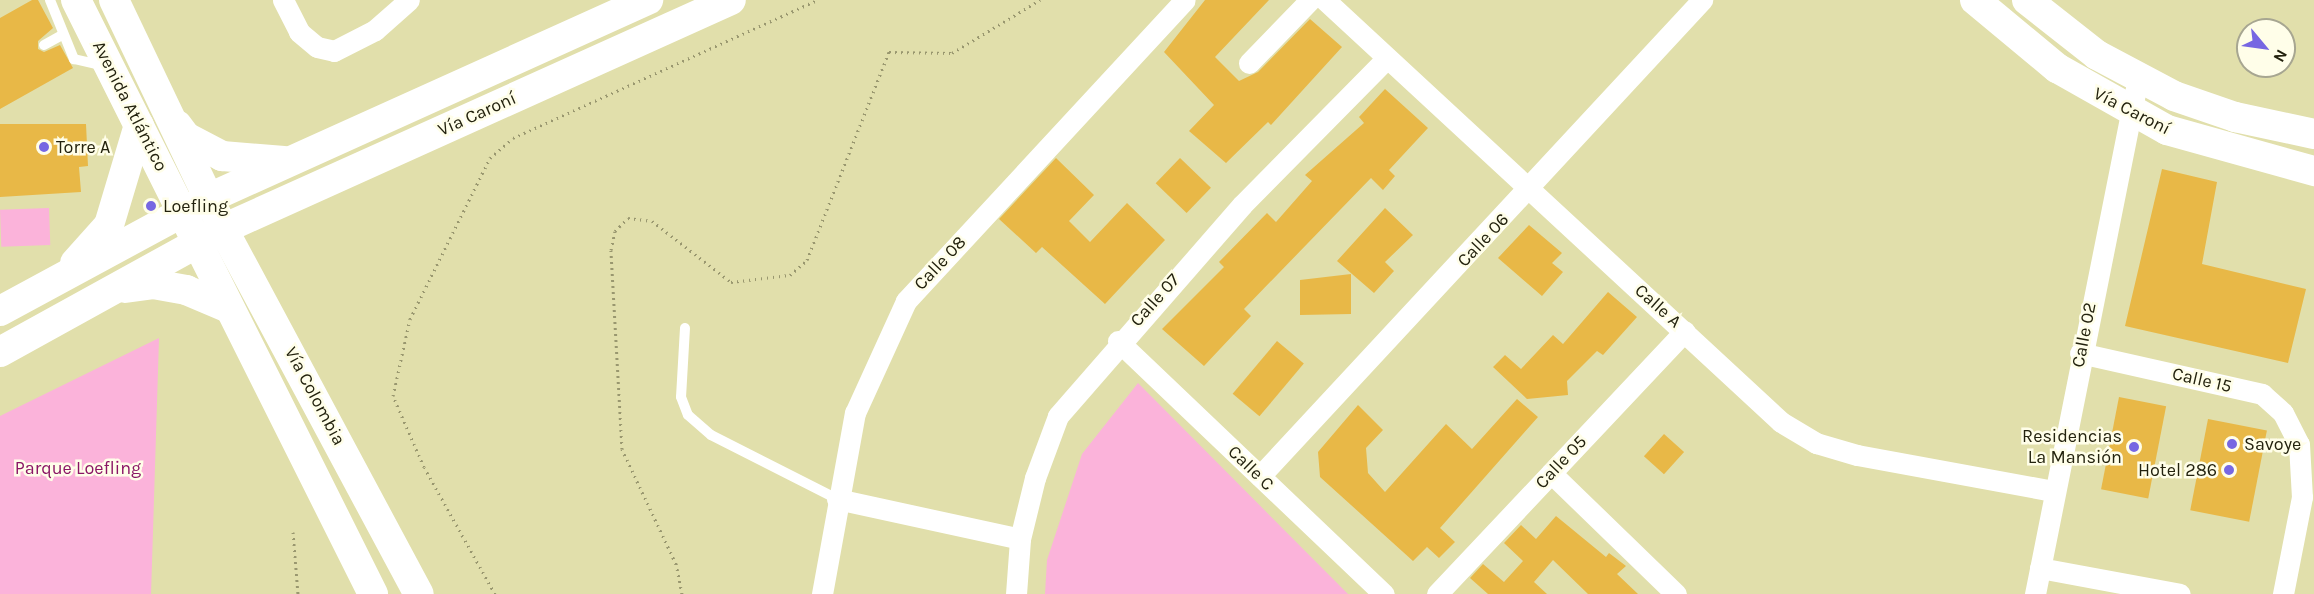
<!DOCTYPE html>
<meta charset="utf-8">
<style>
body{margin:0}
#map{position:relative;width:2314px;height:594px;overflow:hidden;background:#e1dfab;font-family:Karla,sans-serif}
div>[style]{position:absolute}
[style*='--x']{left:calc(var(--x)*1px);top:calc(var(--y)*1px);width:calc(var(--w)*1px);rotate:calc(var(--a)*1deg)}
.green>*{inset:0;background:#fbb3da;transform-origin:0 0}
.building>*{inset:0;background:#e8b847;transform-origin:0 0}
.path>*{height:3px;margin-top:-1.5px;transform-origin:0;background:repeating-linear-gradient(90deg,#99976f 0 1.5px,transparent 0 6px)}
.service>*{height:10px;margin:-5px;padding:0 5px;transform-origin:5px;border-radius:5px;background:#fff}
.minor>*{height:21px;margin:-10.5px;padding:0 10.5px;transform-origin:10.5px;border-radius:10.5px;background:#fff}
.secondary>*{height:30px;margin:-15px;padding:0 15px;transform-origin:15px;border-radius:15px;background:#fff}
.dots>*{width:16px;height:16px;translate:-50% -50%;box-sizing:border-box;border:3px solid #fffee9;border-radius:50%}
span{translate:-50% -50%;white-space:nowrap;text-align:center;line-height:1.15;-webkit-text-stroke:5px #fffee9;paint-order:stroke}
.street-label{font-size:18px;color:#23220e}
.poi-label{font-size:18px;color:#23220e}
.left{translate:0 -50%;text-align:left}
.right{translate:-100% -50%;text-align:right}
.park-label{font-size:18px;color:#8a1565}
.north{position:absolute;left:2236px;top:18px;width:60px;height:60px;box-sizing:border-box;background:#fffee9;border:2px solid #a7a691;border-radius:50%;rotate:119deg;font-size:16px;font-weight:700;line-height:24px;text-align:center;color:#23220e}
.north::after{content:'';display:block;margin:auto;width:21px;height:27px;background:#7767e2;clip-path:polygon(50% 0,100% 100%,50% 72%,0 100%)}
</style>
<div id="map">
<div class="green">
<div style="left:49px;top:208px;width:37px;height:49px;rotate:88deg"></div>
<div style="clip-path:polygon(159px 338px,151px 594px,0 594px,0 416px)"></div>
<div style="clip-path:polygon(1138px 383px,1348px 594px,1045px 594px,1047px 560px,1082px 454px)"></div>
</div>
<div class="building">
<div style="clip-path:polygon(32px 0,38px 0,53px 28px,38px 41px,38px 49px,44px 52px,60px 45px,73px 68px,0 109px,0 18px)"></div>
<div style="clip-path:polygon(1205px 0,1269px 0,1215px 57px,1239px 81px,1258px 72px,1310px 19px,1342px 47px,1271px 125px,1268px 122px,1226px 163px,1189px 131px,1214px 105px,1164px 52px)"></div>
<div style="clip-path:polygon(1385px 89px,1428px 128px,1389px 170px,1395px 176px,1383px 190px,1371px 178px,1244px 309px,1251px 316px,1204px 366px,1162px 329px,1224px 267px,1219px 262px,1267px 213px,1276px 222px,1312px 181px,1305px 175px,1364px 123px,1359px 117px)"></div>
<div style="clip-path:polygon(0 124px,86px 124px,88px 166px,79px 167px,81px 192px,0 197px)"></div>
<div style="clip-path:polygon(1056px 158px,1094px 195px,1069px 221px,1090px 242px,1127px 203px,1165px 240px,1105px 304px,1042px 247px,1036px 253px,999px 219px)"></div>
<div style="left:1180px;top:158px;width:43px;height:35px;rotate:44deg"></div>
<div style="clip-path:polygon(2162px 169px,2217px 182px,2202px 264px,2306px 289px,2288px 363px,2125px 326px)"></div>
<div style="clip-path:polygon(1385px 208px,1413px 235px,1385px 262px,1394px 271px,1374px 293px,1337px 261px)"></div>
<div style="clip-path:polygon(1529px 225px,1562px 253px,1552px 263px,1563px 272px,1542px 296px,1498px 258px)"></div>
<div style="clip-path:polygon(1351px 274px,1351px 314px,1300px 315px,1300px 280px)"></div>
<div style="clip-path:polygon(1608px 292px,1637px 317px,1603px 355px,1597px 351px,1567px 381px,1568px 395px,1527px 399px,1493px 367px,1505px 355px,1521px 369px,1553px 335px,1563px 344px)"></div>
<div style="left:1277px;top:341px;width:35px;height:69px;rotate:40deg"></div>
<div style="left:2119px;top:397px;width:48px;height:94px;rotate:11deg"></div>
<div style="clip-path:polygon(1517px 399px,1538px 417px,1440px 528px,1455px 542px,1439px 558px,1427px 547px,1413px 561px,1320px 477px,1318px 452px,1358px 405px,1383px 430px,1366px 448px,1368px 473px,1385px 492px,1446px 424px,1472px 449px)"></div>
<div style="left:2208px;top:419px;width:60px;height:93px;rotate:11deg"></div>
<div style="left:1664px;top:434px;width:27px;height:30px;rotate:42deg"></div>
<div style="clip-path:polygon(1556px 516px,1606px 557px,1609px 553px,1626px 566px,1617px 574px,1638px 594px,1588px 594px,1553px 560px,1534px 582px,1547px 594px,1488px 594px,1470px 578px,1483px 564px,1504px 582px,1523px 561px,1504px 543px,1521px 525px,1536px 539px)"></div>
</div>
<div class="path">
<div style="--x:293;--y:532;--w:62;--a:85.4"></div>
<div style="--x:495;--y:594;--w:145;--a:-119.2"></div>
<div style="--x:424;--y:467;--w:77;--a:-113.6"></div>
<div style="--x:393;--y:396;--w:79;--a:-77.6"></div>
<div style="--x:410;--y:319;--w:180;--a:-63.6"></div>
<div style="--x:490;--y:158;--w:30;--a:-41"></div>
<div style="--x:513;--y:138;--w:334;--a:-24.4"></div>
<div style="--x:682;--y:594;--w:31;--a:-101"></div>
<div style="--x:676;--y:564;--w:127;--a:-115.2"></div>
<div style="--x:622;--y:449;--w:199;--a:-93.2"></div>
<div style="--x:611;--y:250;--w:19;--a:-78"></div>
<div style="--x:615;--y:231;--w:18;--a:-45"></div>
<div style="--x:628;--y:218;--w:24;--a:7"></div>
<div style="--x:652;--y:221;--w:100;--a:37.7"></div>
<div style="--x:731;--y:282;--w:59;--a:-6.8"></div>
<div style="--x:790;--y:275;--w:23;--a:-41"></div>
<div style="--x:807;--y:260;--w:224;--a:-68.5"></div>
<div style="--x:889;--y:52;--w:63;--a:0.9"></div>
<div style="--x:952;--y:53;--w:103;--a:-31.1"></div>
</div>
<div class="service">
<div style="--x:50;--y:0;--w:64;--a:67.9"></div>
<div style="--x:74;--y:59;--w:31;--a:13"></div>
<div style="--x:44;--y:45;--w:21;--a:-29"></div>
<div style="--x:685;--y:328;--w:69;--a:93.3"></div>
<div style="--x:681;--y:397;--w:19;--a:69"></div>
<div style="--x:688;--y:415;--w:30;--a:41"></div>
<div style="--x:711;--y:435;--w:141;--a:26.9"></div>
</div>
<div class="minor">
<div style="--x:283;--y:0;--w:36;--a:63"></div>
<div style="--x:299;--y:32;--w:23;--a:40"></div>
<div style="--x:317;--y:47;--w:17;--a:13"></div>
<div style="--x:334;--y:51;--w:46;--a:-27.1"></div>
<div style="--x:375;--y:30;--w:45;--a:-41.4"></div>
<div style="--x:1325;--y:0;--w:621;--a:42.78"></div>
<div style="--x:1781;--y:422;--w:41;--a:31"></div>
<div style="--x:1816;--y:443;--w:43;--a:16.3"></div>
<div style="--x:1857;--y:455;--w:200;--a:10.4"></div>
<div style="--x:1249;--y:63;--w:88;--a:-45.9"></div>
<div style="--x:1118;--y:341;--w:367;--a:43.6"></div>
<div style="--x:2080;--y:353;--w:187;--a:12.7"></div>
<div style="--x:2262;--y:394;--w:28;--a:42"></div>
<div style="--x:2283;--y:413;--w:35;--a:63"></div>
<div style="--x:2299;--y:444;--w:53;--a:86.8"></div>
<div style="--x:2302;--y:497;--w:99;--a:101.1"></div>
<div style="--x:1551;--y:473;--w:174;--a:44.1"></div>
<div style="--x:1260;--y:476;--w:650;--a:-47.12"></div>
<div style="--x:837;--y:499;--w:187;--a:12.3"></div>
<div style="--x:2040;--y:568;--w:142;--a:10.5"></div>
<div style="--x:822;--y:594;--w:184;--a:-79.7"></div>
<div style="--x:855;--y:413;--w:123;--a:-65.5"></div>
<div style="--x:906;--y:301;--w:410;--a:-47.2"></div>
<div style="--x:1016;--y:594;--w:55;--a:-85.8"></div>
<div style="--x:1020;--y:539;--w:63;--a:-76.2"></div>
<div style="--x:1035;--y:478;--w:66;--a:-69.6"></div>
<div style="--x:1058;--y:416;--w:280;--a:-48.9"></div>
<div style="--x:1242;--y:205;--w:206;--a:-45.4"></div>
<div style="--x:1437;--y:594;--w:361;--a:-46.7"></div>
<div style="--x:2035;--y:594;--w:526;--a:-78.71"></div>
</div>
<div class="secondary">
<div style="--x:76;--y:0;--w:664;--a:63.43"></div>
<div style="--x:114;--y:0;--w:254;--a:64.5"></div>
<div style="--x:223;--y:229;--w:414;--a:61.8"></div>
<div style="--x:1975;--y:0;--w:107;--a:39.7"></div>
<div style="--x:2057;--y:68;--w:126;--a:29.4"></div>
<div style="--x:2167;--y:130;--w:153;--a:15.6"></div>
<div style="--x:2027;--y:0;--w:89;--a:38.2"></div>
<div style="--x:2097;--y:55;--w:87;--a:28"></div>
<div style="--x:2174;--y:96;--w:65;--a:19"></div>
<div style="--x:2235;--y:117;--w:81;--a:12.1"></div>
<div style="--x:177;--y:125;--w:15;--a:53"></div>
<div style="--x:186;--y:137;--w:41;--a:27.8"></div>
<div style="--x:222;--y:156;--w:62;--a:4.6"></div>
<div style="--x:75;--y:263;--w:51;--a:-48.2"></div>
<div style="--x:109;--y:225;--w:104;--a:-73.3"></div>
<div style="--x:125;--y:288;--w:28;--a:-8"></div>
<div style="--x:153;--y:284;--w:34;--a:10"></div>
<div style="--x:186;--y:290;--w:43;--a:23"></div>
<div style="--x:0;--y:311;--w:238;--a:-28.4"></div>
<div style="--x:209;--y:198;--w:482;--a:-24.3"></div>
<div style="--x:0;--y:352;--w:255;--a:-28.9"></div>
<div style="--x:223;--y:229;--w:557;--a:-24.27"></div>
</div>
<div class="dots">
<div style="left:44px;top:147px;background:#7767e2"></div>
<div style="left:151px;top:206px;background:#7767e2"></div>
<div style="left:2232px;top:444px;background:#7767e2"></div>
<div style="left:2134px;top:447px;background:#7767e2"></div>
<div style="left:2229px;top:470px;background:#7767e2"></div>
</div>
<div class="street-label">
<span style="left:130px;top:106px;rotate:63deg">Avenida Atlántico</span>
<span style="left:2132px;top:111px;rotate:27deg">Vía Caroní</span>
<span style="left:477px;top:114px;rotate:-24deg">Vía Caroní</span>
<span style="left:1483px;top:240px;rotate:-47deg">Calle 06</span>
<span style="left:940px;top:263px;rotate:-47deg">Calle 08</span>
<span style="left:1155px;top:300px;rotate:-48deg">Calle 07</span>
<span style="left:1658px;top:306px;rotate:42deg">Calle A</span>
<span style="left:2084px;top:335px;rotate:-79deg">Calle 02</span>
<span style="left:2202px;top:380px;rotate:13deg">Calle 15</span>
<span style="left:315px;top:396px;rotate:62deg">Vía Colombia</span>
<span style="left:1561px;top:462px;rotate:-47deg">Calle 05</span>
<span style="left:1251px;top:468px;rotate:44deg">Calle C</span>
</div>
<div class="poi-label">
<span class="left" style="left:56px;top:147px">Torre A</span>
<span class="left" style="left:163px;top:206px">Loefling</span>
<span class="right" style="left:2122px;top:447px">Residencias<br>La Mansión</span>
<span class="left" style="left:2244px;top:444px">Savoye</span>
<span class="right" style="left:2217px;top:470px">Hotel 286</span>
</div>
<div class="park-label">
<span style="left:78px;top:468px">Parque Loefling</span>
</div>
<div class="north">N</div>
</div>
